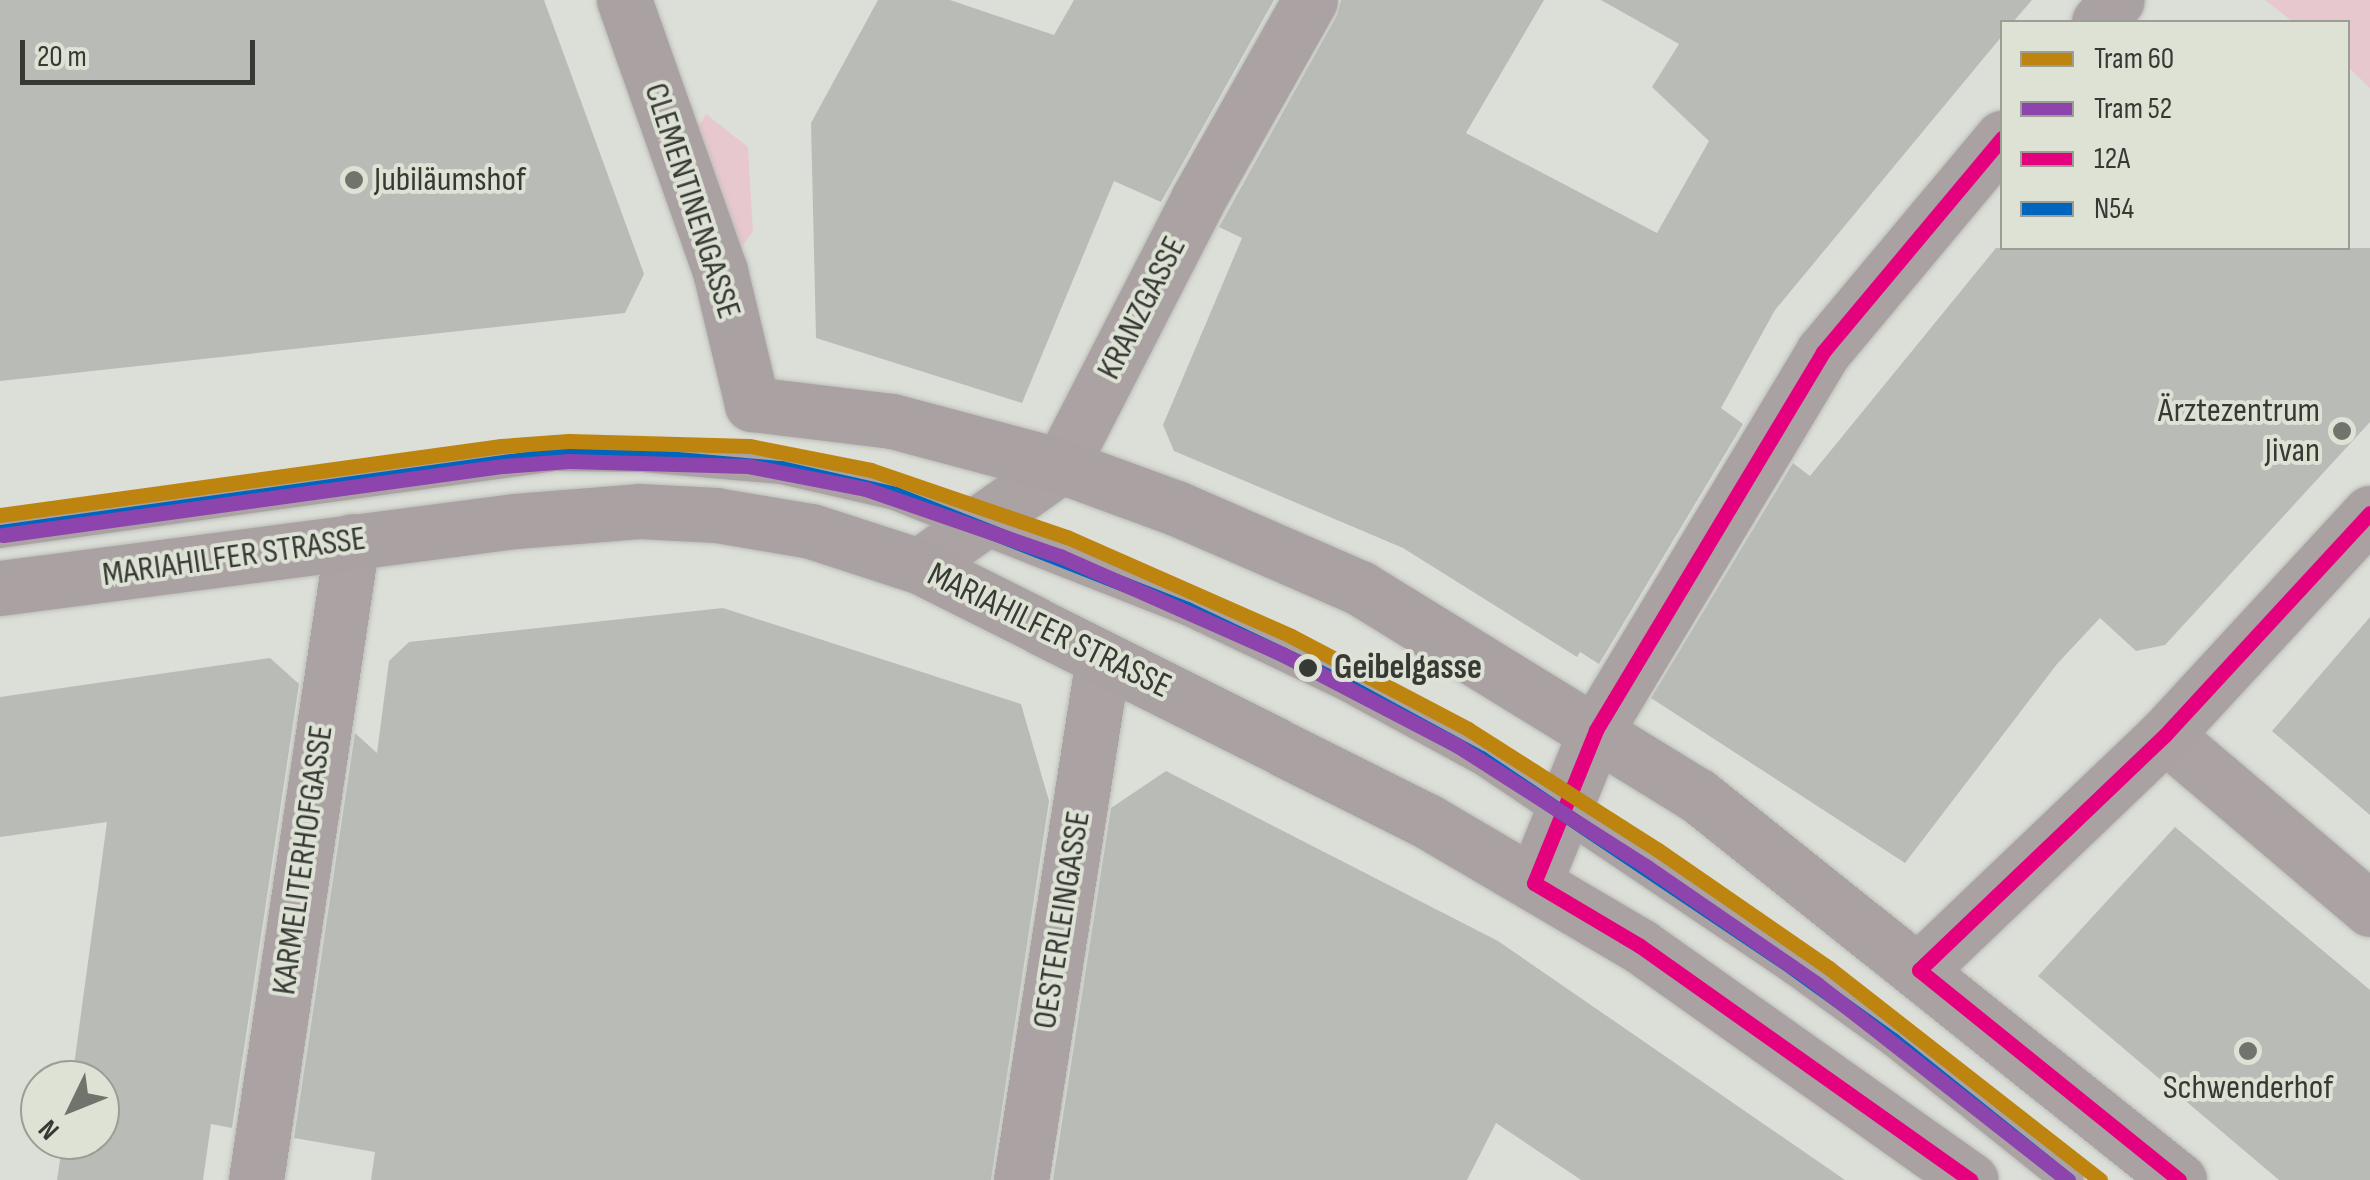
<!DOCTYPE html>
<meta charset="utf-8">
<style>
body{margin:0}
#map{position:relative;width:2370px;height:1180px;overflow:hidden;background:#dcdfd8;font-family:"Sofia Sans Condensed",sans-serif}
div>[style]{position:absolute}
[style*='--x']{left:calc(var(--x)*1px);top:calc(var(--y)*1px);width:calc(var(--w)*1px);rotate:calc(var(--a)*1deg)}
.green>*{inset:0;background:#e8c8cf}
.building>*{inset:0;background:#b9bcb6}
.roads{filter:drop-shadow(0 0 2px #bbbdb8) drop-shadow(0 0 2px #bbbdb8)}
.lane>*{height:32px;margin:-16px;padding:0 16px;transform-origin:16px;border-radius:16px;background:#aba2a3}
.street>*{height:55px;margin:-27.5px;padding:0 27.5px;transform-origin:27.5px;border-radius:27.5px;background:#aba2a3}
.secondary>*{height:55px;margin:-27.5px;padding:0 27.5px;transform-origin:27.5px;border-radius:27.5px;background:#a9a1a2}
.bus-1>*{height:15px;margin:-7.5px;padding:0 7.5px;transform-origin:7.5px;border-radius:7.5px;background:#e5007d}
.bus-2>*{height:15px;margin:-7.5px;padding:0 7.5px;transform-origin:7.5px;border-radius:7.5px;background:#0065bd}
.tram-1>*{height:15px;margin:-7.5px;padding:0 7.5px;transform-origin:7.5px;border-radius:7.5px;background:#bd8510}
.tram-2>*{height:15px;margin:-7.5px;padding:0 7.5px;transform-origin:7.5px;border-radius:7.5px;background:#8e44ad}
.dots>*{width:28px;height:28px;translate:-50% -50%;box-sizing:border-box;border:5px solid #dde2d5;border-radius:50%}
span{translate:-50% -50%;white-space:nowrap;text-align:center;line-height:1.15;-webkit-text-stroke:8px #dde2d5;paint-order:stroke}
.poi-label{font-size:35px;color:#373934}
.left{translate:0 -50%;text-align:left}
.right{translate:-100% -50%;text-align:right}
.street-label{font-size:35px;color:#373934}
.stop-label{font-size:35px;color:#373934;font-weight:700}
.legend{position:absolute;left:2000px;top:20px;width:350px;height:230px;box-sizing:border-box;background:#dde2d5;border:2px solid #9b9e95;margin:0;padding:12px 18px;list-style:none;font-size:30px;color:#373934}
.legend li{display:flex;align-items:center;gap:20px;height:50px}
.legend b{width:50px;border:2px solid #9b9e95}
.north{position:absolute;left:20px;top:1060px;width:100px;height:100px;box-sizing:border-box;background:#dde2d5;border:2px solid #9b9e95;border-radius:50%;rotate:227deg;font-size:28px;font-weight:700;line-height:40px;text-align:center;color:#373934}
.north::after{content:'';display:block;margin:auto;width:35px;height:45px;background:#71736d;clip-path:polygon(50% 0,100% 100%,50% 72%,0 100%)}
.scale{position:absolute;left:20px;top:40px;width:235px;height:45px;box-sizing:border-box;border:5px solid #373934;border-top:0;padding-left:12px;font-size:30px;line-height:35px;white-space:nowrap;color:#373934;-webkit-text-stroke:8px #dde2d5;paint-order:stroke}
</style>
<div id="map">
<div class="green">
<div style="clip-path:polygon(2265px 0,2370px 0,2370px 88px,2348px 67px,2348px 22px,2293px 22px)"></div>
<div style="clip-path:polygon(706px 114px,748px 147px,753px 232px,736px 254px,695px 133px)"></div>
</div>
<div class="building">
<div style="clip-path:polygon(0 0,544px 0,644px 274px,625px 313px,0 381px)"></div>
<div style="clip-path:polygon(878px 0,950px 0,1054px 35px,1074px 0,1274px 0,1161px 202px,1114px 181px,1022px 403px,816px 338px,811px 123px)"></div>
<div style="clip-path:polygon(1341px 0,1544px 0,1466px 133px,1657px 233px,1709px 141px,1652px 87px,1679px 44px,1601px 0,2032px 0,2013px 22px,2002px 22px,2002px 36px,1775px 310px,1721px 408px,1743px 424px,1599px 664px,1580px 652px,1577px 657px,1403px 548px,1174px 451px,1163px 425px,1242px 238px,1219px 227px,1337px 15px)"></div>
<div style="clip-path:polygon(1996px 248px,2370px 248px,2370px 422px,2165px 645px,2136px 651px,2100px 618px,2057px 664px,1905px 863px,1651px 698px,1793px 463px,1810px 476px)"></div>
<div style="clip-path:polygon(723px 608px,1021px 704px,1049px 801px,991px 1180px,371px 1180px,375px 1152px,294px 1138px,355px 733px,377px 753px,389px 661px,409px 642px)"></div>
<div style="clip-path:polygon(2370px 617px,2370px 815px,2272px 731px)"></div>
<div style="clip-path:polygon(270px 658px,299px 684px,232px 1128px,211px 1124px,203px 1180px,57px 1180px,63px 1140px,100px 1140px,100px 1080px,72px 1080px,107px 822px,0 837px,0 697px)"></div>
<div style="clip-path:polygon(1166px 771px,1498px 941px,1845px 1180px,1581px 1180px,1496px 1123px,1467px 1180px,1053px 1180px,1111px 808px)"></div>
<div style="clip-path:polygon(2175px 827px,2370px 990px,2370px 1180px,2279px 1180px,2038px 976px)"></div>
</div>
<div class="roads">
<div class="lane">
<div style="--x:0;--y:532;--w:559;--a:-7.91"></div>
<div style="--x:554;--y:455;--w:89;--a:0.6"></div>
<div style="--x:643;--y:456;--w:139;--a:5"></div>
<div style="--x:781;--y:468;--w:117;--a:12.8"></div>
<div style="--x:895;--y:494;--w:314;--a:21.5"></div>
<div style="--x:1187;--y:609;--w:175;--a:25.4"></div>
<div style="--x:1345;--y:684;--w:155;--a:28.6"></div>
<div style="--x:1481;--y:758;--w:376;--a:33.9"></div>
<div style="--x:1793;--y:968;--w:123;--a:35.8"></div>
<div style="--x:1893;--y:1040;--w:224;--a:38.7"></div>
</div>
<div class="street">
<div style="--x:919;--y:566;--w:174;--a:-35.2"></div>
<div style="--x:1061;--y:466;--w:300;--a:-62.8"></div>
<div style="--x:1198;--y:199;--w:228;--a:-60.6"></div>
<div style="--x:2165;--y:735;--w:269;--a:40.3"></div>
<div style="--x:256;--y:1180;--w:646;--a:-81.46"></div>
<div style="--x:1021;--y:1180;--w:527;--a:-81.06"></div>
</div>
<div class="secondary">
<div style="--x:624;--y:0;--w:288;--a:70.5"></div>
<div style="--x:720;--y:271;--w:137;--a:76.5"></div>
<div style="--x:752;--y:404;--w:141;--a:6.9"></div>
<div style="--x:892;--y:421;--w:175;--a:14.9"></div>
<div style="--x:1061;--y:466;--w:122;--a:20.1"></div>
<div style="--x:1176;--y:508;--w:201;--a:23.5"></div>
<div style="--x:1360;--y:588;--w:395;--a:31.6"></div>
<div style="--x:1697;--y:795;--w:617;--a:38.62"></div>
<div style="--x:2099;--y:22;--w:28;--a:-51"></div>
<div style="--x:0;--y:588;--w:519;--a:-7.41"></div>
<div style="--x:515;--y:521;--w:124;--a:-4.6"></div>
<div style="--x:639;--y:511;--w:77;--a:3"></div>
<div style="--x:716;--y:515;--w:96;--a:9.6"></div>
<div style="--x:811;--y:531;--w:114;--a:18"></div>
<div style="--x:919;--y:566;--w:568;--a:26.66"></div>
<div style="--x:1427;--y:821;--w:247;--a:30.4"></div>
<div style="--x:1640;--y:946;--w:405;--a:35.3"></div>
<div style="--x:1534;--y:883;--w:165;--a:-67.9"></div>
<div style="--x:1596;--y:730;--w:441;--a:-59"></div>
<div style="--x:1823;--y:352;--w:279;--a:-50.1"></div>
<div style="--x:1919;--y:970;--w:340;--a:-43.7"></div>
<div style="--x:2165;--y:735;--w:302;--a:-47.3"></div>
</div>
</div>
<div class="bus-1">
<div style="--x:1534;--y:883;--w:165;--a:-67.9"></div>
<div style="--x:1596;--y:730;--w:441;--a:-59"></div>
<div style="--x:1823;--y:352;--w:279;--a:-50.1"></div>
<div style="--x:1534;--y:883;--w:123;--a:30.7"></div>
<div style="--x:1640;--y:946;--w:405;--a:35.3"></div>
<div style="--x:1919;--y:970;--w:340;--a:-43.7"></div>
<div style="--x:2165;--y:735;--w:302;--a:-47.3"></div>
<div style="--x:1919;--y:970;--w:334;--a:38.9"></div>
</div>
<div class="bus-2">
<div style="--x:0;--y:532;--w:559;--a:-7.91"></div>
<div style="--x:554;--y:455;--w:89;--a:0.6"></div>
<div style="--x:643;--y:456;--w:139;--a:5"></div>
<div style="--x:781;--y:468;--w:117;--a:12.8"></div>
<div style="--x:895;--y:494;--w:314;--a:21.5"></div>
<div style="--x:1187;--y:609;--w:175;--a:25.4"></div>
<div style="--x:1345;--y:684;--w:155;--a:28.6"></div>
<div style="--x:1481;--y:758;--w:376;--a:33.9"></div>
<div style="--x:1793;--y:968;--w:123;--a:35.8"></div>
<div style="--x:1893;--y:1040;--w:224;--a:38.7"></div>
</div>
<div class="tram-1">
<div style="--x:0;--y:515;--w:506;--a:-7.84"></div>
<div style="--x:501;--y:446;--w:68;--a:-4.2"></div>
<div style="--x:569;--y:441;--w:181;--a:1.6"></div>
<div style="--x:750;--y:446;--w:123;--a:11.2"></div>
<div style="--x:871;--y:470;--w:207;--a:18.9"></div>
<div style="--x:1067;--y:537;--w:245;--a:23.8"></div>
<div style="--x:1291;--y:636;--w:200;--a:27.7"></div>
<div style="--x:1468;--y:729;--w:225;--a:32.5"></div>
<div style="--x:1658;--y:850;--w:208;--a:34.6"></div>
<div style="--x:1829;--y:968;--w:344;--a:38"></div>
</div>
<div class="tram-2">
<div style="--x:3;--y:535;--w:505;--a:-7.86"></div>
<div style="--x:503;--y:466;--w:66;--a:-4.3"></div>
<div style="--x:569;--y:461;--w:179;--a:1.6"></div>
<div style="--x:748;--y:466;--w:120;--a:11"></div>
<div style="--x:866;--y:489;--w:205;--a:19.1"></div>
<div style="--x:1060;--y:556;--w:243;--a:23.8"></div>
<div style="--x:1282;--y:654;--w:199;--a:27.6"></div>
<div style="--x:1458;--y:746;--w:224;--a:32.6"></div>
<div style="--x:1647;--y:867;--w:206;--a:34.5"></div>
<div style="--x:1817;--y:984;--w:318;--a:38"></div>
</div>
<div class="dots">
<div style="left:354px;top:180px;background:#71736d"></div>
<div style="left:2342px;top:431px;background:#71736d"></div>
<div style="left:1308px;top:668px;background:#373934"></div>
<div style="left:2248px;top:1051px;background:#71736d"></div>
</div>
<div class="poi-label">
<span class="left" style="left:374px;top:180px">Jubiläumshof</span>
<span class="right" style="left:2320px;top:431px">Ärztezentrum<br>Jivan</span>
<span style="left:2248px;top:1088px">Schwenderhof</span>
</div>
<div class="street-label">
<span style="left:692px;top:201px;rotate:72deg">CLEMENTINENGASSE</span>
<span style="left:1142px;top:308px;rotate:-63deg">KRANZGASSE</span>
<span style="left:234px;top:557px;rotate:-8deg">MARIAHILFER STRASSE</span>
<span style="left:1049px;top:631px;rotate:26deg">MARIAHILFER STRASSE</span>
<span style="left:303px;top:860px;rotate:-82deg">KARMELITERHOFGASSE</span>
<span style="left:1062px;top:920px;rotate:-81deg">OESTERLEINGASSE</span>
</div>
<div class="stop-label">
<span class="left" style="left:1334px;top:668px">Geibelgasse</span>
</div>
<ul class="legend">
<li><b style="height:12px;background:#bd8510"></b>Tram 60</li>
<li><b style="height:12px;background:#8e44ad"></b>Tram 52</li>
<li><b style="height:12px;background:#e5007d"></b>12A</li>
<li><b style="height:12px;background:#0065bd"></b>N54</li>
</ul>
<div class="north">N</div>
<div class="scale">20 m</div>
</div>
